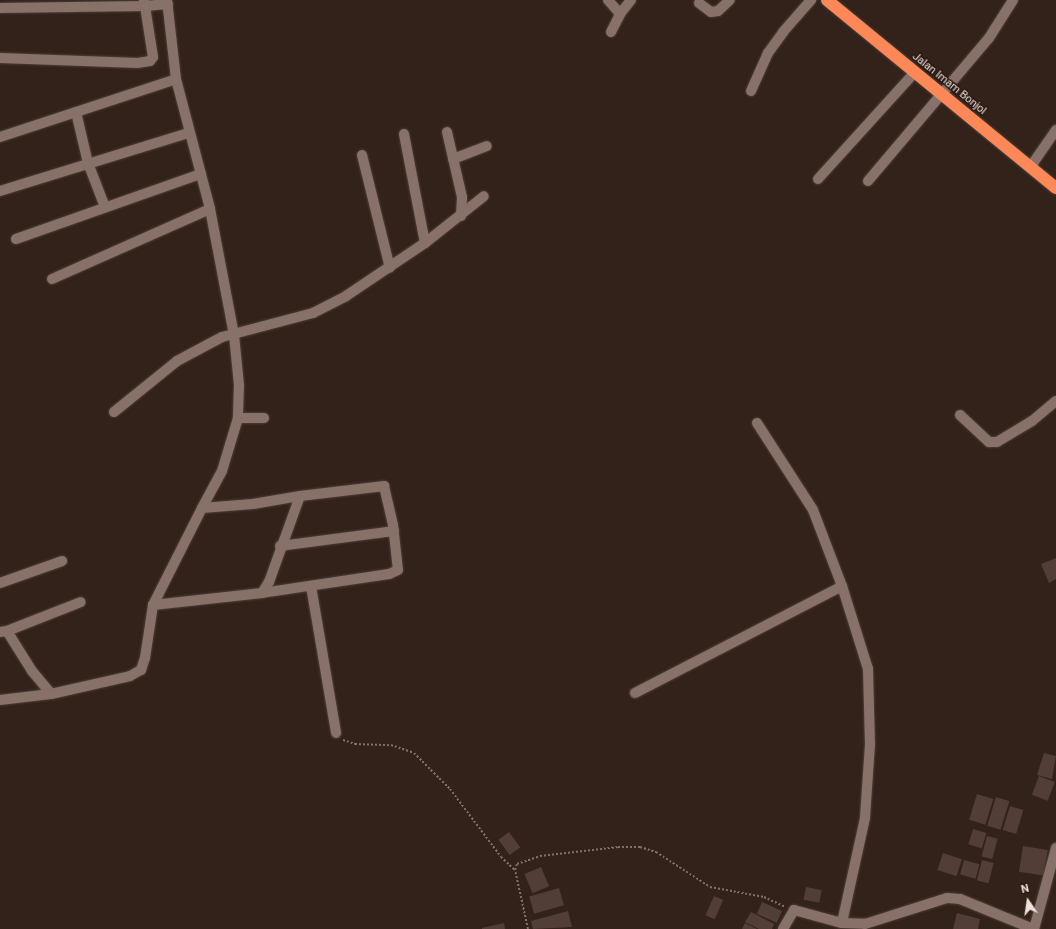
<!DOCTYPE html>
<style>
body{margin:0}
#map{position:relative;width:1056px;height:929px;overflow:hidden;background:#33221a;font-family:Roboto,sans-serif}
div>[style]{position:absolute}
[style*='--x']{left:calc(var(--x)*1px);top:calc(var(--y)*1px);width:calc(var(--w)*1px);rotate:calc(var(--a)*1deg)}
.building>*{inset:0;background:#523e36;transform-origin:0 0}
.path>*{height:2px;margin-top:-1px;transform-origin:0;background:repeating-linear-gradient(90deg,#7f7069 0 2px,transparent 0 4px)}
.roads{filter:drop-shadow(0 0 1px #4d3f39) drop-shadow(0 0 1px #4d3f39)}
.minor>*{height:10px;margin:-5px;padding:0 5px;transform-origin:5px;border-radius:5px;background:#877169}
.highway>*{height:12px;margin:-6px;padding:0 6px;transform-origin:6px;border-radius:6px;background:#fc8857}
span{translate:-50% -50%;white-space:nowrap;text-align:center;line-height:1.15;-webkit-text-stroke:3px #291811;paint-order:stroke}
.street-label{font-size:11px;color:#eee2dd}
.north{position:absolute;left:1008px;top:881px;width:40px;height:40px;-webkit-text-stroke:3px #291811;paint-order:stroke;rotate:347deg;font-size:11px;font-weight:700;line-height:16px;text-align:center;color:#eee2dd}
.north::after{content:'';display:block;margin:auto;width:14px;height:18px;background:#eee2dd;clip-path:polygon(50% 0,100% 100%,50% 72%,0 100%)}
</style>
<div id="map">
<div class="building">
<div style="clip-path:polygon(1056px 558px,1056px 579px,1049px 583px,1041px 564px)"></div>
<div style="clip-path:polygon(1044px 753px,1056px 756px,1052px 779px,1037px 775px)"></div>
<div style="left:1039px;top:776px;width:17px;height:20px;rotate:21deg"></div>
<div style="left:977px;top:794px;width:17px;height:27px;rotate:17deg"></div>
<div style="left:996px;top:797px;width:14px;height:30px;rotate:17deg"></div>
<div style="left:1010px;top:806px;width:14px;height:25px;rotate:17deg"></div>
<div style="left:973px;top:829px;width:14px;height:16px;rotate:17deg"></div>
<div style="left:509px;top:832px;width:19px;height:13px;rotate:54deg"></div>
<div style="left:987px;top:836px;width:11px;height:21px;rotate:15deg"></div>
<div style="left:1023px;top:846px;width:25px;height:26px;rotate:9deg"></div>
<div style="left:943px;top:853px;width:20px;height:18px;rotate:18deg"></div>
<div style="left:964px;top:860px;width:16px;height:15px;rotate:15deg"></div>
<div style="left:982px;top:860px;width:12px;height:21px;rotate:14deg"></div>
<div style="left:541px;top:867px;width:21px;height:18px;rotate:67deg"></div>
<div style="left:806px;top:887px;width:16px;height:13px;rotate:11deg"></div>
<div style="left:559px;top:888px;width:18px;height:31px;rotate:74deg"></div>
<div style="left:714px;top:896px;width:10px;height:21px;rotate:24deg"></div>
<div style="left:762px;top:902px;width:22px;height:13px;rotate:24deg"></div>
<div style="clip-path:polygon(568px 911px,572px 927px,533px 929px,531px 921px)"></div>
<div style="clip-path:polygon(751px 912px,774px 924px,772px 929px,759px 929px,745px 922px)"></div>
<div style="clip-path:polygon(957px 913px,980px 919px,978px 929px,953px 929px)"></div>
<div style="clip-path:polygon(504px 923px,505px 929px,482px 929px,482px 928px)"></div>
<div style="clip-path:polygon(745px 923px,757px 929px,742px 929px)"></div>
</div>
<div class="path">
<div style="--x:343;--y:740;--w:13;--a:18"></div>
<div style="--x:355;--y:744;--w:36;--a:2"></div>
<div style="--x:391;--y:745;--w:24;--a:19"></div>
<div style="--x:414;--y:753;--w:51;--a:45"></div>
<div style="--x:450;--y:789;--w:85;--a:53.1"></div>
<div style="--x:501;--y:857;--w:19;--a:43"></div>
<div style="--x:528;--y:929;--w:60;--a:-102.4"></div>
<div style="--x:515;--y:870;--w:6;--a:-72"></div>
<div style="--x:517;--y:864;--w:24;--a:-19"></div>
<div style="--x:540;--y:856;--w:79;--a:-6.6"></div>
<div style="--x:618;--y:847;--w:22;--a:0"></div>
<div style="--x:640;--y:847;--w:17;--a:17"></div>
<div style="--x:656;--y:852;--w:64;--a:32.9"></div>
<div style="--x:710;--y:887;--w:55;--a:10.5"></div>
<div style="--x:764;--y:897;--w:23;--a:25"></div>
</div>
<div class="roads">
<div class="minor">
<div style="--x:167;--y:0;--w:80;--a:83.5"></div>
<div style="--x:176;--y:79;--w:134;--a:75.3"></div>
<div style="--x:210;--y:209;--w:128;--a:79.2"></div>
<div style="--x:234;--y:335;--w:50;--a:84.3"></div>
<div style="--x:239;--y:385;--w:33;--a:92"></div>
<div style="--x:238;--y:418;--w:55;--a:106.8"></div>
<div style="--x:222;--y:471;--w:42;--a:118.4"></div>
<div style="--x:608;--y:0;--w:18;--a:49"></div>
<div style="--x:144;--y:1;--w:5;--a:79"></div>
<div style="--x:145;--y:6;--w:23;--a:-5"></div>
<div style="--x:699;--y:3;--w:15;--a:37"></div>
<div style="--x:711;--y:12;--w:7;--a:-8"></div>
<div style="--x:718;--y:11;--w:16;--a:-43"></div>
<div style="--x:0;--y:8;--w:145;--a:-0.8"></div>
<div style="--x:145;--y:6;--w:52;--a:81.1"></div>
<div style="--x:153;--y:57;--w:5;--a:127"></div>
<div style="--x:150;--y:61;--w:12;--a:171"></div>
<div style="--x:138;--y:63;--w:138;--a:-177.9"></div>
<div style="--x:611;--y:32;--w:20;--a:-63"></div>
<div style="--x:620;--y:14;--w:18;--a:-52"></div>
<div style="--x:751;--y:91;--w:42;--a:-65.9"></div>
<div style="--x:768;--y:53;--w:26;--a:-54"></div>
<div style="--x:783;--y:32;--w:43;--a:-48.8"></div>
<div style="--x:76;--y:112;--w:52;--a:76.8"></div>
<div style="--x:88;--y:163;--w:47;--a:68.9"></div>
<div style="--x:447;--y:132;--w:67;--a:77"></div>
<div style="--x:462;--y:197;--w:19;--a:93"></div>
<div style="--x:404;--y:134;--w:111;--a:79.1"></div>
<div style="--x:0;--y:137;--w:185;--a:-18.2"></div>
<div style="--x:362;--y:155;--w:116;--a:76.1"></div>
<div style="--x:453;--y:159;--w:36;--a:-21"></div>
<div style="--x:1031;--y:166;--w:44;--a:-55.2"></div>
<div style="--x:818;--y:179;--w:143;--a:-47.8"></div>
<div style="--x:868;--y:181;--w:187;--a:-49.8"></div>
<div style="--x:989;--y:38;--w:45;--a:-57.7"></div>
<div style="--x:0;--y:191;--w:197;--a:-17.1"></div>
<div style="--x:16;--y:239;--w:196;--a:-19.4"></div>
<div style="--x:52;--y:279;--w:173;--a:-23.9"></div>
<div style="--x:114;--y:412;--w:81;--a:-39"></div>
<div style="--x:177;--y:361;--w:51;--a:-28.1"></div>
<div style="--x:222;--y:337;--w:94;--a:-14.8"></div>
<div style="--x:313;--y:313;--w:37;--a:-27"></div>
<div style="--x:346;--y:296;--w:95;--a:-33.9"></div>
<div style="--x:425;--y:243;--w:75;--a:-38.5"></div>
<div style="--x:960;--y:415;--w:40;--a:43"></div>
<div style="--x:989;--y:442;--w:8;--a:0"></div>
<div style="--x:997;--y:442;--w:41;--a:-31"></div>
<div style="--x:1032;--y:421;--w:31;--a:-40"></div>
<div style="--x:238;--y:418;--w:26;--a:0"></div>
<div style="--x:757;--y:423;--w:103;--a:57.2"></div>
<div style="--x:813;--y:510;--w:81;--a:69.1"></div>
<div style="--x:842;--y:586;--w:87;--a:72.6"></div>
<div style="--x:868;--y:669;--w:75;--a:88.5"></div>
<div style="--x:870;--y:744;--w:74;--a:93.9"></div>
<div style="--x:865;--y:818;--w:107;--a:102.4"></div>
<div style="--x:280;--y:546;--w:115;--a:-7.5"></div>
<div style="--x:0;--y:583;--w:66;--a:-19.5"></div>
<div style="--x:311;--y:586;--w:149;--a:80.3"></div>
<div style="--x:153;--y:605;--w:110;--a:-6.3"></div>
<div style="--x:7;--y:631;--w:79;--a:-21.4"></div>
<div style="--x:0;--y:632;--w:7;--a:-8"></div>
<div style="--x:7;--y:631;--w:47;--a:58"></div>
<div style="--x:32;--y:671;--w:30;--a:50"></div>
<div style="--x:635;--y:693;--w:233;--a:-27.3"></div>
<div style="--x:0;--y:700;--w:51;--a:-6.7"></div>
<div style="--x:51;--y:694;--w:81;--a:-12.8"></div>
<div style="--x:130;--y:676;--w:13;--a:-29"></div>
<div style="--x:141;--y:670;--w:13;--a:-72"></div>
<div style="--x:145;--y:658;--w:54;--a:-81.4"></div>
<div style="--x:153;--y:605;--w:109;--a:-63.2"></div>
<div style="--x:202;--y:508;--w:51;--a:-4.5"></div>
<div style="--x:253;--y:504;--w:48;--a:-9.7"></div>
<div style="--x:300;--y:496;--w:85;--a:-6.8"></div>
<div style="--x:384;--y:486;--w:40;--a:77"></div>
<div style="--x:393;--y:525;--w:45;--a:83.7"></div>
<div style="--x:398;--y:570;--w:10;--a:156"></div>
<div style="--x:389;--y:574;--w:128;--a:171.5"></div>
<div style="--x:262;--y:593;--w:13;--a:-58"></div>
<div style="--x:269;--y:582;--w:91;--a:-70.2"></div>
<div style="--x:783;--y:929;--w:22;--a:-60"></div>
<div style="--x:794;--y:910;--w:50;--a:15.2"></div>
<div style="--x:842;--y:923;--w:23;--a:2"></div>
<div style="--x:865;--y:924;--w:86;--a:-17.6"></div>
<div style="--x:947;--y:898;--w:13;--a:4"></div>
<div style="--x:960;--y:899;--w:79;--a:22.3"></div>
<div style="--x:1034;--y:929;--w:84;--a:-74.8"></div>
</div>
<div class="highway">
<div style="--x:827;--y:0;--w:296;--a:39.4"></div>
</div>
</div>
<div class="street-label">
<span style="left:949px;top:84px;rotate:39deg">Jalan Imam Bonjol</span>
</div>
<div class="north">N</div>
</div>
